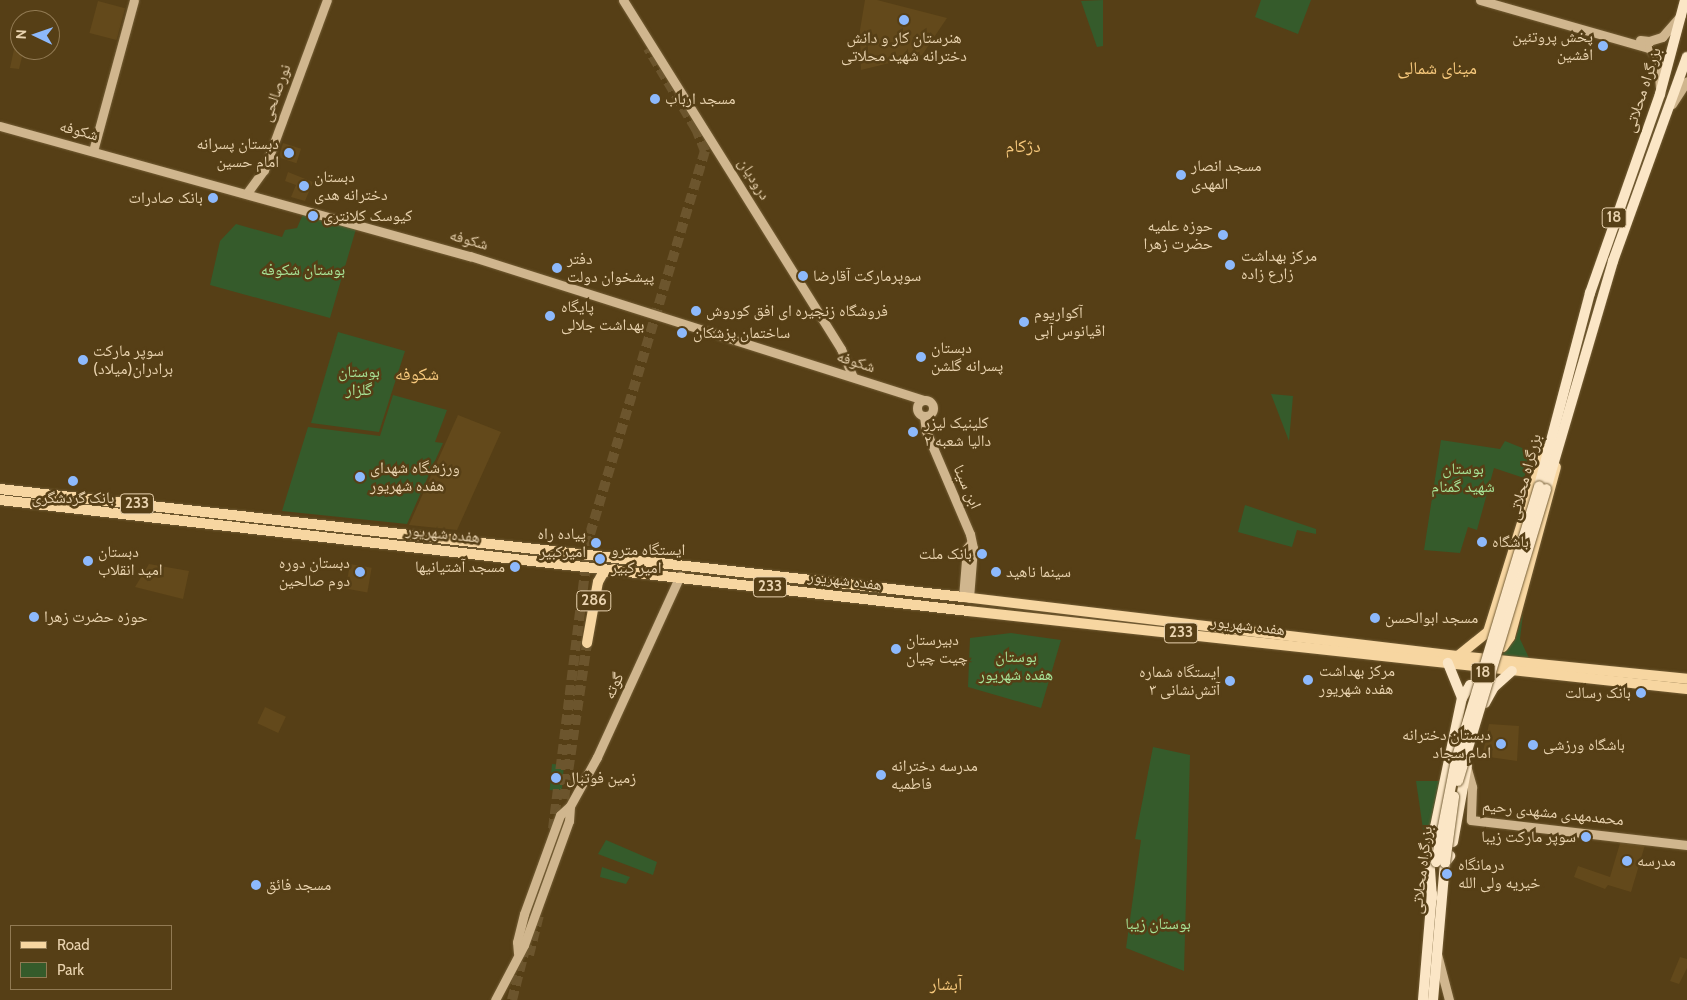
<!DOCTYPE html>
<meta charset="utf-8">
<style>
body{margin:0}
#map{position:relative;width:1687px;height:1000px;overflow:hidden;background:#563f16;font-family:Cabin,"Noto Naskh Arabic",sans-serif}
div>[style]{position:absolute}
[style*='--x']{left:calc(var(--x)*1px);top:calc(var(--y)*1px);width:calc(var(--w)*1px);rotate:calc(var(--a)*1deg)}
.built>*{inset:0;background:#63491b;transform-origin:0 0}
.green>*{inset:0;background:#355b2b;transform-origin:0 0}
.primary-tunnel>*{height:10px;margin-top:-5px;transform-origin:0;background:repeating-linear-gradient(90deg,#6c552d 0 10px,transparent 0 15px)}
.roads{filter:drop-shadow(0 0 1px #735d35) drop-shadow(0 0 1px #735d35)}
.secondary>*{height:9px;margin:-4.5px;padding:0 4.5px;transform-origin:4.5px;border-radius:4.5px;background:#d0b68e}
.secondary>.ring{margin:-4.5px;padding:0;box-sizing:content-box;background:none;border:9px solid #d0b68e;border-radius:50%}
.primary>*{height:10px;margin:-5px;padding:0 5px;transform-origin:5px;border-radius:5px;background:#f7d6a1}
.trunk>*{height:10px;margin:-5px;padding:0 5px;transform-origin:5px;border-radius:5px;background:#fbe6c6}
.bridges{filter:drop-shadow(0 0 1px #735d35) drop-shadow(0 0 1px #735d35)}
.trunk-bridge>*{height:10px;margin:-5px;padding:0 5px;transform-origin:5px;border-radius:5px;background:#fbe6c6}
.dots>*{width:14px;height:14px;translate:-50% -50%;box-sizing:border-box;border:2px solid #563f16;border-radius:50%}
span{translate:-50% -50%;white-space:nowrap;text-align:center;line-height:1.15;-webkit-text-stroke:5px #563f16;paint-order:stroke}
.shield-label span{padding:1px 4px;background:#563f16;border:1px solid;border-radius:4px;-webkit-text-stroke-width:0}
.shield-label{font-size:15px;color:#e9d3af;font-weight:700}
.poi-label{font-size:16px;color:#e9d3af}
.right{translate:-100% -50%;text-align:right}
.left{translate:0 -50%;text-align:left}
.street-label{font-size:16px;color:#e9d3af}
.park-label{font-size:16px;color:#a8e598}
.neighbourhood-label{font-size:18px;color:#f6c87c}
.legend{position:absolute;left:10px;top:925px;width:162px;height:65px;box-sizing:border-box;background:#563f16;border:1px solid #917a53;margin:0;padding:6px 9px;list-style:none;font-size:15px;color:#e9d3af}
.legend li{display:flex;align-items:center;gap:10px;height:25px}
.legend b{width:25px;border:1px solid #917a53}
.north{position:absolute;left:10px;top:10px;width:50px;height:50px;box-sizing:border-box;background:#563f16;border:1px solid #917a53;border-radius:50%;rotate:273deg;font-size:14px;font-weight:700;line-height:20px;text-align:center;color:#e9d3af}
.north::after{content:'';display:block;margin:auto;width:18px;height:22px;background:#8db9fc;clip-path:polygon(50% 0,100% 100%,50% 72%,0 100%)}
</style>
<div id="map">
<div class="built">
<div style="clip-path:polygon(865px 0,877px 0,947px 18px,922px 55px,861px 70px,860px 30px)"></div>
<div style="left:98px;top:1px;width:28px;height:33px;rotate:15deg"></div>
<div style="clip-path:polygon(16px 40px,20px 41px,20px 50px,36px 50px,36px 56px,23px 53px,19px 69px,10px 68px)"></div>
<div style="left:283px;top:143px;width:19px;height:15px;rotate:18deg"></div>
<div style="clip-path:polygon(288px 172px,313px 182px,305px 201px,291px 197px,296px 185px,285px 181px)"></div>
<div style="clip-path:polygon(458px 415px,501px 432px,457px 530px,409px 525px)"></div>
<div style="clip-path:polygon(149px 564px,189px 571px,183px 599px,135px 587px)"></div>
<div style="left:350px;top:564px;width:22px;height:25px;rotate:10deg"></div>
<div style="left:265px;top:707px;width:23px;height:18px;rotate:25deg"></div>
<div style="clip-path:polygon(1489px 724px,1519px 726px,1517px 761px,1482px 756px)"></div>
<div style="clip-path:polygon(1621px 840px,1645px 845px,1631px 892px,1608px 885px,1605px 889px,1574px 877px,1578px 866px,1610px 877px)"></div>
<div style="clip-path:polygon(1680px 957px,1687px 959px,1687px 968px,1679px 984px,1670px 981px)"></div>
</div>
<div class="green">
<div style="clip-path:polygon(1103px 0,1103px 46px,1097px 47px,1081px 1px)"></div>
<div style="clip-path:polygon(1261px 0,1311px 0,1298px 34px,1255px 17px)"></div>
<div style="clip-path:polygon(303px 214px,356px 229px,330px 318px,210px 285px,220px 241px,236px 224px,282px 237px,285px 230px,297px 228px)"></div>
<div style="clip-path:polygon(338px 332px,405px 351px,379px 432px,311px 423px)"></div>
<div style="clip-path:polygon(1271px 394px,1293px 396px,1289px 441px)"></div>
<div style="clip-path:polygon(393px 395px,447px 410px,435px 442px,443px 443px,407px 524px,282px 511px,308px 427px,380px 436px)"></div>
<div style="clip-path:polygon(1441px 440px,1500px 449px,1505px 441px,1532px 452px,1524px 478px,1494px 468px,1477px 530px,1468px 527px,1460px 553px,1424px 550px)"></div>
<div style="clip-path:polygon(1245px 505px,1316px 529px,1316px 534px,1297px 530px,1292px 547px,1238px 532px)"></div>
<div style="clip-path:polygon(1523px 614px,1520px 639px,1529px 658px,1501px 656px,1515px 640px)"></div>
<div style="clip-path:polygon(1011px 633px,1061px 640px,1041px 708px,968px 687px,970px 638px)"></div>
<div style="clip-path:polygon(1153px 747px,1190px 755px,1184px 971px,1126px 948px,1141px 840px,1135px 839px)"></div>
<div style="left:552px;top:764px;width:12px;height:26px;rotate:5deg"></div>
<div style="clip-path:polygon(1416px 781px,1440px 781px,1428px 863px)"></div>
<div style="clip-path:polygon(606px 840px,657px 862px,653px 875px,598px 854px)"></div>
<div style="clip-path:polygon(602px 867px,630px 877px,626px 884px,600px 877px)"></div>
</div>
<div class="primary-tunnel">
<div style="--x:564;--y:799;--w:158;--a:-81.6"></div>
<div style="--x:553;--y:829;--w:297;--a:-82.9"></div>
<div style="--x:590;--y:534;--w:400;--a:-73.3"></div>
<div style="--x:705;--y:151;--w:24;--a:-112"></div>
<div style="--x:696;--y:129;--w:94;--a:-120.7"></div>
<div style="--x:555;--y:851;--w:34;--a:-80"></div>
<div style="--x:536;--y:904;--w:42;--a:-76.3"></div>
<div style="--x:529;--y:955;--w:45;--a:-76"></div>
<div style="--x:512;--y:1000;--w:57;--a:-75.7"></div>
</div>
<div class="roads">
<div class="secondary">
<div style="--x:623;--y:0;--w:411;--a:58"></div>
<div style="--x:841;--y:349;--w:30;--a:67"></div>
<div style="--x:1480;--y:0;--w:176;--a:15.9"></div>
<div style="--x:1649;--y:48;--w:15;--a:53"></div>
<div style="--x:1658;--y:60;--w:27;--a:86"></div>
<div style="--x:1640;--y:40;--w:9;--a:6"></div>
<div style="--x:1649;--y:41;--w:14;--a:-17"></div>
<div style="--x:1662;--y:37;--w:29;--a:-49"></div>
<div style="--x:1672;--y:104;--w:27;--a:-57"></div>
<div style="--x:0;--y:126;--w:488;--a:15.5"></div>
<div style="--x:470;--y:256;--w:476;--a:17.6"></div>
<div style="--x:93;--y:151;--w:156;--a:-74.8"></div>
<div style="--x:247;--y:193;--w:29;--a:-54"></div>
<div style="--x:264;--y:170;--w:181;--a:-69.7"></div>
<div class="ring" style="left:917px;top:400px;width:7px;height:7px"></div>
<div style="--x:924;--y:416;--w:15;--a:82"></div>
<div style="--x:926;--y:431;--w:112;--a:66.9"></div>
<div style="--x:970;--y:534;--w:14;--a:78"></div>
<div style="--x:973;--y:548;--w:50;--a:94.6"></div>
<div style="--x:963;--y:597;--w:49;--a:-85.3"></div>
<div style="--x:967;--y:548;--w:6;--a:-51"></div>
<div style="--x:1467;--y:769;--w:19;--a:74"></div>
<div style="--x:1472;--y:787;--w:33;--a:92"></div>
<div style="--x:1471;--y:820;--w:217;--a:6.6"></div>
<div style="--x:518;--y:953;--w:11;--a:-95"></div>
<div style="--x:517;--y:942;--w:29;--a:-76"></div>
<div style="--x:524;--y:914;--w:105;--a:-70"></div>
<div style="--x:560;--y:815;--w:13;--a:-42"></div>
<div style="--x:570;--y:806;--w:56;--a:-61.1"></div>
<div style="--x:597;--y:757;--w:199;--a:-65.4"></div>
<div style="--x:1437;--y:954;--w:48;--a:75.4"></div>
<div style="--x:495;--y:1000;--w:62;--a:-62.2"></div>
<div style="--x:524;--y:945;--w:132;--a:-70.1"></div>
<div style="--x:569;--y:821;--w:15;--a:-86"></div>
</div>
<div class="primary">
<div style="--x:0;--y:489;--w:969;--a:6.4"></div>
<div style="--x:963;--y:597;--w:499;--a:6.8"></div>
<div style="--x:1458;--y:656;--w:230;--a:5.7"></div>
<div style="--x:0;--y:500;--w:974;--a:6.54"></div>
<div style="--x:968;--y:611;--w:723;--a:6.19"></div>
<div style="--x:587;--y:643;--w:62;--a:-79.8"></div>
<div style="--x:598;--y:582;--w:10;--a:-61"></div>
<div style="--x:603;--y:573;--w:12;--a:-20"></div>
<div style="--x:1492;--y:644;--w:11;--a:15"></div>
<div style="--x:1503;--y:647;--w:12;--a:-55"></div>
<div style="--x:1510;--y:637;--w:176;--a:-74.9"></div>
<div style="--x:1458;--y:656;--w:38;--a:-39"></div>
<div style="--x:1488;--y:632;--w:192;--a:-72.7"></div>
</div>
<div class="trunk">
<div style="--x:1539;--y:486;--w:200;--a:-75.2"></div>
<div style="--x:1590;--y:293;--w:211;--a:-70.6"></div>
<div style="--x:1660;--y:94;--w:97;--a:-75.1"></div>
<div style="--x:1546;--y:489;--w:238;--a:-73.6"></div>
<div style="--x:1613;--y:261;--w:217;--a:-70.1"></div>
<div style="--x:1462;--y:698;--w:15;--a:-58"></div>
<div style="--x:1470;--y:685;--w:16;--a:-4"></div>
<div style="--x:1485;--y:703;--w:18;--a:-61"></div>
<div style="--x:1494;--y:687;--w:24;--a:-42"></div>
<div style="--x:1453;--y:842;--w:78;--a:-79.7"></div>
<div style="--x:1432;--y:898;--w:31;--a:-94"></div>
<div style="--x:1430;--y:867;--w:40;--a:-82.9"></div>
<div style="--x:1435;--y:827;--w:132;--a:-78.2"></div>
<div style="--x:1462;--y:698;--w:38;--a:-112"></div>
<div style="--x:1423;--y:1000;--w:107;--a:-85.2"></div>
<div style="--x:1433;--y:1000;--w:138;--a:-85"></div>
<div style="--x:1445;--y:863;--w:9;--a:-54"></div>
</div>
</div>
<div class="bridges">
<div class="trunk-bridge">
<div style="--x:1458;--y:781;--w:305;--a:-73.2"></div>
<div style="--x:1436;--y:862;--w:104;--a:-78.9"></div>
<div style="--x:1456;--y:760;--w:286;--a:-73.1"></div>
<div style="--x:1445;--y:863;--w:67;--a:-82.2"></div>
</div>
</div>
<div class="dots">
<div style="left:904px;top:20px;background:#8db9fc"></div>
<div style="left:1603px;top:46px;background:#8db9fc"></div>
<div style="left:655px;top:99px;background:#8db9fc"></div>
<div style="left:289px;top:153px;background:#8db9fc"></div>
<div style="left:1181px;top:175px;background:#8db9fc"></div>
<div style="left:304px;top:186px;background:#8db9fc"></div>
<div style="left:213px;top:198px;background:#8db9fc"></div>
<div style="left:313px;top:216px;background:#8db9fc"></div>
<div style="left:1223px;top:235px;background:#8db9fc"></div>
<div style="left:1230px;top:265px;background:#8db9fc"></div>
<div style="left:557px;top:268px;background:#8db9fc"></div>
<div style="left:803px;top:276px;background:#8db9fc"></div>
<div style="left:696px;top:311px;background:#8db9fc"></div>
<div style="left:550px;top:316px;background:#8db9fc"></div>
<div style="left:1024px;top:322px;background:#8db9fc"></div>
<div style="left:682px;top:333px;background:#8db9fc"></div>
<div style="left:921px;top:357px;background:#8db9fc"></div>
<div style="left:83px;top:360px;background:#8db9fc"></div>
<div style="left:913px;top:432px;background:#8db9fc"></div>
<div style="left:360px;top:477px;background:#8db9fc"></div>
<div style="left:73px;top:481px;background:#8db9fc"></div>
<div style="left:1482px;top:542px;background:#8db9fc"></div>
<div style="left:596px;top:543px;background:#8db9fc"></div>
<div style="left:982px;top:554px;background:#8db9fc"></div>
<div style="left:600px;top:559px;background:#8db9fc"></div>
<div style="left:88px;top:561px;background:#8db9fc"></div>
<div style="left:515px;top:567px;background:#8db9fc"></div>
<div style="left:360px;top:572px;background:#8db9fc"></div>
<div style="left:996px;top:572px;background:#8db9fc"></div>
<div style="left:34px;top:617px;background:#8db9fc"></div>
<div style="left:1375px;top:618px;background:#8db9fc"></div>
<div style="left:896px;top:649px;background:#8db9fc"></div>
<div style="left:1308px;top:680px;background:#8db9fc"></div>
<div style="left:1230px;top:681px;background:#8db9fc"></div>
<div style="left:1641px;top:693px;background:#8db9fc"></div>
<div style="left:1501px;top:744px;background:#8db9fc"></div>
<div style="left:1533px;top:745px;background:#8db9fc"></div>
<div style="left:881px;top:775px;background:#8db9fc"></div>
<div style="left:556px;top:778px;background:#8db9fc"></div>
<div style="left:1586px;top:837px;background:#8db9fc"></div>
<div style="left:1627px;top:861px;background:#8db9fc"></div>
<div style="left:1447px;top:874px;background:#8db9fc"></div>
<div style="left:256px;top:885px;background:#8db9fc"></div>
</div>
<div class="shield-label">
<span style="left:1614px;top:218px">18</span>
<span style="left:137px;top:504px">233</span>
<span style="left:770px;top:587px">233</span>
<span style="left:594px;top:601px">286</span>
<span style="left:1181px;top:633px">233</span>
<span style="left:1483px;top:673px">18</span>
</div>
<div class="poi-label">
<span class="right" style="left:1593px;top:46px">پخش پروتئین<br>افشین</span>
<span style="left:904px;top:47px">هنرستان کار و دانش<br>دخترانه شهید محلاتی</span>
<span class="left" style="left:665px;top:99px">مسجد ارباب</span>
<span class="right" style="left:279px;top:153px">دبستان پسرانه<br>امام حسین</span>
<span class="left" style="left:1191px;top:175px">مسجد انصار<br>المهدی</span>
<span class="left" style="left:314px;top:186px">دبستان<br>دخترانه هدی</span>
<span class="right" style="left:203px;top:198px">بانک صادرات</span>
<span class="left" style="left:323px;top:216px">کیوسک کلانتری</span>
<span class="right" style="left:1213px;top:235px">حوزه علمیه<br>حضرت زهرا</span>
<span class="left" style="left:1241px;top:265px">مرکز بهداشت<br>زارع زاده</span>
<span class="left" style="left:567px;top:268px">دفتر<br>پیشخوان دولت</span>
<span class="left" style="left:813px;top:276px">سوپرمارکت آقارضا</span>
<span class="left" style="left:561px;top:316px">پایگاه<br>بهداشت جلالی</span>
<span class="left" style="left:706px;top:311px">فروشگاه زنجیره ای افق کوروش</span>
<span class="left" style="left:1034px;top:322px">آکواریوم<br>اقیانوس آبی</span>
<span class="left" style="left:693px;top:333px">ساختمان پزشکان</span>
<span class="left" style="left:931px;top:357px">دبستان<br>پسرانه گلشن</span>
<span class="left" style="left:93px;top:360px">سوپر مارکت<br>برادران(میلاد)</span>
<span class="left" style="left:924px;top:432px">کلینیک لیزر<br>دالیا شعبه ۲</span>
<span class="left" style="left:370px;top:477px">ورزشگاه شهدای<br>هفده شهریور</span>
<span style="left:73px;top:498px">بانک گردشگری</span>
<span class="right" style="left:586px;top:543px">پیاده راه<br>امیرکبیر</span>
<span class="left" style="left:1492px;top:542px">باشگاه</span>
<span class="left" style="left:611px;top:559px">ایستگاه مترو<br>امیر کبیر</span>
<span class="left" style="left:98px;top:561px">دبستان<br>امید انقلاب</span>
<span class="right" style="left:972px;top:554px">بانک ملت</span>
<span class="right" style="left:350px;top:572px">دبستان دوره<br>دوم صالحین</span>
<span class="right" style="left:505px;top:567px">مسجد آشتیانیها</span>
<span class="left" style="left:1006px;top:572px">سینما ناهید</span>
<span class="left" style="left:44px;top:617px">حوزه حضرت زهرا</span>
<span class="left" style="left:1385px;top:618px">مسجد ابوالحسن</span>
<span class="left" style="left:906px;top:649px">دبیرستان<br>چیت چیان</span>
<span class="left" style="left:1319px;top:680px">مرکز بهداشت<br>هفده شهریور</span>
<span class="right" style="left:1220px;top:681px">ایستگاه شماره<br>۳ آتش‌نشانی</span>
<span class="right" style="left:1631px;top:693px">بانک رسالت</span>
<span class="right" style="left:1491px;top:744px">دبستان دخترانه<br>امام سجاد</span>
<span class="left" style="left:1543px;top:745px">باشگاه ورزشی</span>
<span class="left" style="left:891px;top:775px">مدرسه دخترانه<br>فاطمیه</span>
<span class="left" style="left:566px;top:778px">زمین فوتبال</span>
<span class="right" style="left:1576px;top:837px">سوپر مارکت زیبا</span>
<span class="left" style="left:1637px;top:861px">مدرسه</span>
<span class="left" style="left:1458px;top:874px">درمانگاه<br>خیریه ولی الله</span>
<span class="left" style="left:266px;top:885px">مسجد فائق</span>
</div>
<div class="street-label">
<span style="left:1643px;top:90px;rotate:-72deg">بزرگراه محلاتی</span>
<span style="left:276px;top:93px;rotate:-70deg">نورصالحی</span>
<span style="left:79px;top:131px;rotate:15deg">شکوفه</span>
<span style="left:754px;top:179px;rotate:58deg">درودیان</span>
<span style="left:469px;top:240px;rotate:16deg">شکوفه</span>
<span style="left:856px;top:362px;rotate:18deg">شکوفه</span>
<span style="left:1525px;top:477px;rotate:-75deg">بزرگراه محلاتی</span>
<span style="left:967px;top:487px;rotate:66deg">ابن سینا</span>
<span style="left:443px;top:534px;rotate:6deg">هفده شهریور</span>
<span style="left:845px;top:581px;rotate:7deg">هفده شهریور</span>
<span style="left:1248px;top:626px;rotate:7deg">هفده شهریور</span>
<span style="left:614px;top:686px;rotate:-66deg">گوته</span>
<span style="left:1553px;top:813px;rotate:6deg">محمدمهدی مشهدی رحیم</span>
<span style="left:1422px;top:870px;rotate:-83deg">بزرگراه محلاتی</span>
</div>
<div class="park-label">
<span style="left:303px;top:270px">بوستان شکوفه</span>
<span style="left:359px;top:381px">بوستان<br>گلزار</span>
<span style="left:1463px;top:478px">بوستان<br>شهید گمنام</span>
<span style="left:1016px;top:666px">بوستان<br>هفده شهریور</span>
<span style="left:1158px;top:924px">بوستان زیبا</span>
</div>
<div class="neighbourhood-label">
<span style="left:1437px;top:68px">مینای شمالی</span>
<span style="left:1023px;top:146px">دژکام</span>
<span style="left:417px;top:374px">شکوفه</span>
<span style="left:946px;top:984px">آبشار</span>
</div>
<ul class="legend">
<li><b style="height:6px;background:#f7d6a1"></b>Road</li>
<li><b style="height:14px;background:#355b2b"></b>Park</li>
</ul>
<div class="north">N</div>
</div>
